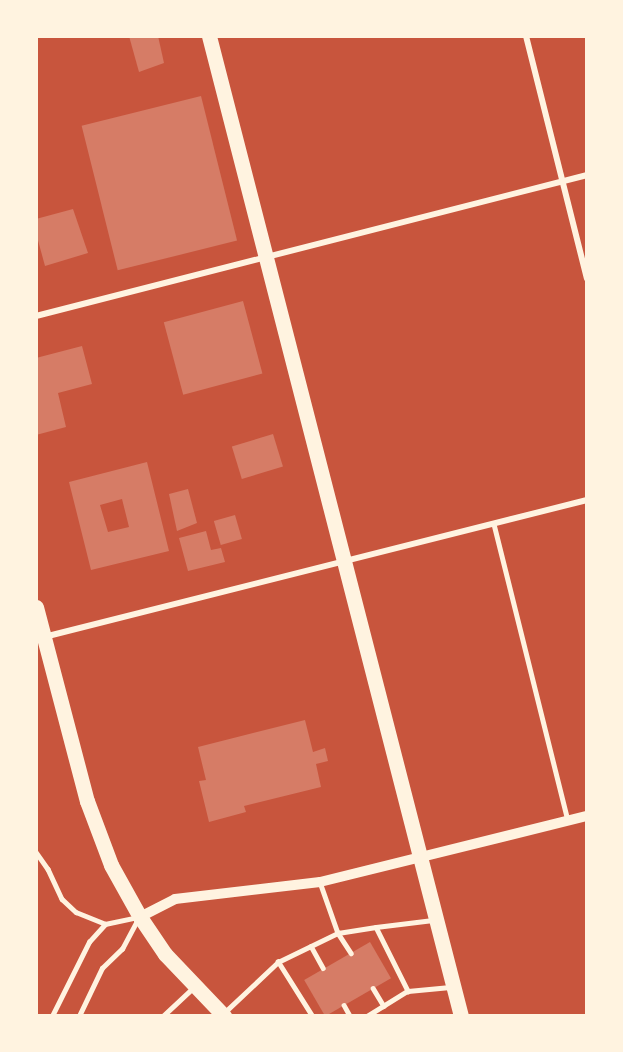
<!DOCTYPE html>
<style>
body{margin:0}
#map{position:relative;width:623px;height:1052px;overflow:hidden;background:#c8553d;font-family:"PT Sans Narrow",sans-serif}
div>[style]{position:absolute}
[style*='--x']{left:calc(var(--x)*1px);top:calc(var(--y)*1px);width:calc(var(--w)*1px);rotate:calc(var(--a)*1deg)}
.building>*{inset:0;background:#d67c66;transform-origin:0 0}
.service>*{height:4.5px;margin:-2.25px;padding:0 2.25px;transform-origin:2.25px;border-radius:2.25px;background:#fff3e0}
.minor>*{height:6px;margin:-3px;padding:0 3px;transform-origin:3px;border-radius:3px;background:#fff3e0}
.tertiary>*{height:10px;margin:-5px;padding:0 5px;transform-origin:5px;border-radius:5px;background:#fff3e0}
.primary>*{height:15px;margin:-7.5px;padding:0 7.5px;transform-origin:7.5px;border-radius:7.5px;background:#fff3e0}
span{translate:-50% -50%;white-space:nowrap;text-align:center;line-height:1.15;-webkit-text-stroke:5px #fff3e0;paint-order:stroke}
.frame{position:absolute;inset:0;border:38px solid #fff3e0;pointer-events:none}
</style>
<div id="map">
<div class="building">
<div style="clip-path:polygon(129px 36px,158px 36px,164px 63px,139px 72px)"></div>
<div style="left:201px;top:96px;width:149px;height:123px;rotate:76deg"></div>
<div style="clip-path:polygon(73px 209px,88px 253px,45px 266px,36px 233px,36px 219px)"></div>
<div style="left:243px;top:301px;width:75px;height:82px;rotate:75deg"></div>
<div style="clip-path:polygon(82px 346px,92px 384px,58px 393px,66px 427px,36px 435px,36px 358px)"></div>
<div style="left:273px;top:434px;width:34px;height:43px;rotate:73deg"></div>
<div style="clip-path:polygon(evenodd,147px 462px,169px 551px,91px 570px,69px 482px,147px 462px,122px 499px,129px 527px,108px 532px,100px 505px,122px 499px)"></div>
<div style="clip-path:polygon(188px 489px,197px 523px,177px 531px,169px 494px)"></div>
<div style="left:235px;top:515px;width:25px;height:22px;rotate:74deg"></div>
<div style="clip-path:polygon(206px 531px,211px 550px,221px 548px,225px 562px,188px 571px,179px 538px)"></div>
<div style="clip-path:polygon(305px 720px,313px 752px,325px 748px,328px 761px,316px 764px,321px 787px,244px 806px,246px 812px,209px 822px,199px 781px,206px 780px,198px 747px)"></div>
<div style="left:370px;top:942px;width:42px;height:76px;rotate:60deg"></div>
</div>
<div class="service">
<div style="--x:494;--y:524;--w:306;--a:76"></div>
<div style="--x:36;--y:852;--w:21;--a:55"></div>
<div style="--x:48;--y:869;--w:33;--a:65"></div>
<div style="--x:62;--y:899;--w:19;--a:43"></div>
<div style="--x:76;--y:912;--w:31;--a:22"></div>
<div style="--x:105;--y:924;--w:34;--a:-12"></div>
<div style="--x:320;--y:882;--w:54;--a:70.6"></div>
<div style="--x:338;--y:933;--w:24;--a:57"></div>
<div style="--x:376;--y:927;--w:57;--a:-7"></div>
<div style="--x:311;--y:946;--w:25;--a:61"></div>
<div style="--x:373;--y:988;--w:21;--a:59"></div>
<div style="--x:408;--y:991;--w:42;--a:-5.4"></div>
<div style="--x:344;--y:1005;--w:13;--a:61"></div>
<div style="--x:225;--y:1012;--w:73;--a:-43.3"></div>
<div style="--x:52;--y:1016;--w:83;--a:-63.4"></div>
<div style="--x:89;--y:942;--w:24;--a:-48"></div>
<div style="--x:79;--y:1016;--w:53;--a:-64.4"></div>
<div style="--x:102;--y:968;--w:28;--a:-44"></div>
<div style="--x:122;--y:949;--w:34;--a:-62"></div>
<div style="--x:163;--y:1016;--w:42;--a:-43.1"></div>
<div style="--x:312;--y:1016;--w:64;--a:-122.2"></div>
<div style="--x:278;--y:962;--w:67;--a:-25.8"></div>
<div style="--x:338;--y:933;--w:38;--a:-9"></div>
<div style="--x:376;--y:927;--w:72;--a:63.4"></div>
<div style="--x:408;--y:991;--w:47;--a:148"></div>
</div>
<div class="minor">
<div style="--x:526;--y:36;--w:250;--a:75.9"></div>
<div style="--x:36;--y:316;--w:569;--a:-14.35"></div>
<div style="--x:44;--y:637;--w:560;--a:-14.16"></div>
</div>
<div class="tertiary">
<div style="--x:140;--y:917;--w:39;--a:-27"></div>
<div style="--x:175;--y:899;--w:146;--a:-6.7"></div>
<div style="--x:320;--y:882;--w:275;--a:-13.9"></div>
</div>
<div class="primary">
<div style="--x:209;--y:36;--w:1012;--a:75.58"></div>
<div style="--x:36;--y:607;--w:201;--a:75.3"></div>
<div style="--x:87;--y:801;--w:68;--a:69.4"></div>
<div style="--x:111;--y:865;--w:60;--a:60.9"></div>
<div style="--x:140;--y:917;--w:45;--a:56"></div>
<div style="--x:165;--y:954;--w:86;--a:46.4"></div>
</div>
<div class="frame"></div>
</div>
